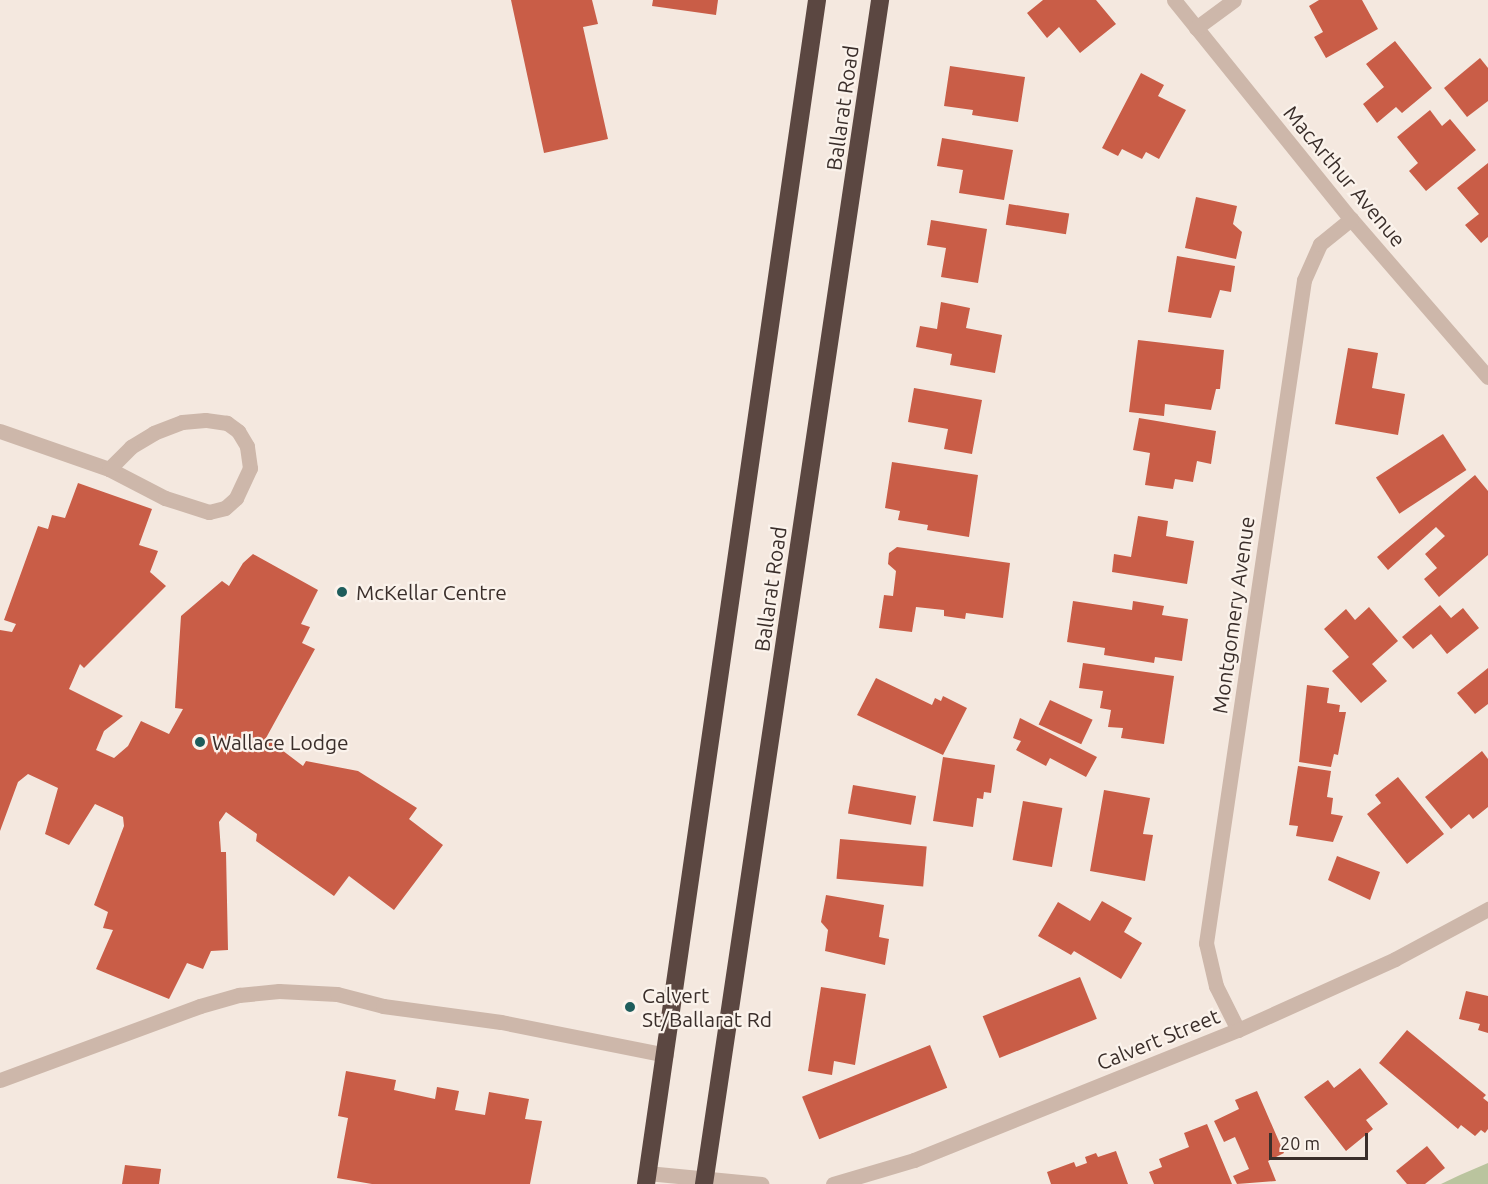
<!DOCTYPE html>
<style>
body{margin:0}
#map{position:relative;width:1488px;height:1184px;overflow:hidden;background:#f4e8df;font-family:Ubuntu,sans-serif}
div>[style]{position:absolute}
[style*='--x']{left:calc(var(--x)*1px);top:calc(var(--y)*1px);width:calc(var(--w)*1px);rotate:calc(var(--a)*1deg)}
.green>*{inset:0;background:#bac49e}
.building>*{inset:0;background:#c95d47;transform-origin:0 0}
.minor>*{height:15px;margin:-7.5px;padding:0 7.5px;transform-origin:7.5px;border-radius:7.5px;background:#cdb7aa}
.highway>*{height:18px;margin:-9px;padding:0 9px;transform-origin:9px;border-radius:9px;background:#5b4741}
.dots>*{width:16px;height:16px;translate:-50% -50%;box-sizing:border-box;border:3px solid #fbf3ec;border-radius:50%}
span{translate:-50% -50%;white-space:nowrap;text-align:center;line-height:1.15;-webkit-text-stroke:4.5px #fbf3ec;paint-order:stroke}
.street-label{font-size:21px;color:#3a2e2a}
.poi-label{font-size:21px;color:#3a2e2a}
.left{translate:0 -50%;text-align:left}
.scale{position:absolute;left:1269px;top:1133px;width:99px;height:27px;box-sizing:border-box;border:3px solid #3a2e2a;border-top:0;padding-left:8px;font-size:18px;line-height:21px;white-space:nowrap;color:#3a2e2a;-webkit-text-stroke:4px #fbf3ec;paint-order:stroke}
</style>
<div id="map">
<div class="green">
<div style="clip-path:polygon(1488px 1163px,1488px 1184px,1441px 1184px,1460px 1175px)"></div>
</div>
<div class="building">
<div style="clip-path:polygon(511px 0,592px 0,598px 24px,583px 27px,608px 139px,544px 153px)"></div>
<div style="clip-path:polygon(653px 0,718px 0,716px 15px,652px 6px)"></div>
<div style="clip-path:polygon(1043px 0,1096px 0,1116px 24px,1080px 53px,1059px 27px,1047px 38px,1027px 13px)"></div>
<div style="clip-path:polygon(1319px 0,1362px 0,1378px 29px,1326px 58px,1314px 37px,1323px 32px,1309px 6px)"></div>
<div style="clip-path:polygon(1395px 41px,1432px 88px,1402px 113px,1396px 107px,1377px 123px,1363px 104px,1384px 87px,1366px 64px)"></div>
<div style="clip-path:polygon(1480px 58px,1488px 68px,1488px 101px,1467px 117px,1444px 88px)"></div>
<div style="clip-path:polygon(950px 66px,1025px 77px,1018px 122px,972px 115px,973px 110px,944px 106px)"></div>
<div style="clip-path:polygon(1141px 73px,1164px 85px,1158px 96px,1186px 110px,1159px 159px,1146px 152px,1142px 159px,1122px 149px,1118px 156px,1102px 148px)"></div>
<div style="clip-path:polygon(1430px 110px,1442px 126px,1450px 119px,1476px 150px,1426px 191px,1409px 171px,1418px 163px,1397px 137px)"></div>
<div style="clip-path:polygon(942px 138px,1013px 150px,1004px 200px,959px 193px,963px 170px,937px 166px)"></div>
<div style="clip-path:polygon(1488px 163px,1488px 237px,1481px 243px,1465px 225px,1479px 214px,1457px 188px)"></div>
<div style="clip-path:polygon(1196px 197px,1237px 206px,1233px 224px,1242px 232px,1236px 259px,1185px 248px)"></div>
<div style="left:1009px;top:204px;width:61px;height:21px;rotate:9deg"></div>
<div style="clip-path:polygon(931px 220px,987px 229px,978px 283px,941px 277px,946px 248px,927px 245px)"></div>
<div style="clip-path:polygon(1177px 256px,1235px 266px,1231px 292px,1220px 290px,1211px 318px,1168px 312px)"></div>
<div style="clip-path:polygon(941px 302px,970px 308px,966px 328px,1002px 335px,995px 373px,950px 365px,952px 354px,916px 347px,920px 326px,937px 329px)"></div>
<div style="clip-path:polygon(1138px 340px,1224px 350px,1220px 389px,1216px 389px,1211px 410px,1165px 404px,1164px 416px,1129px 412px)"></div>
<div style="clip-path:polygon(1348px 348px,1378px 353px,1372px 388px,1405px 394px,1398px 435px,1335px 424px)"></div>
<div style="clip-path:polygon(914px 388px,982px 400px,972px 454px,944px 449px,948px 429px,908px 422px)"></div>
<div style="clip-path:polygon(1139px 418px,1216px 431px,1211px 464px,1197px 461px,1193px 482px,1175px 479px,1173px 489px,1145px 485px,1150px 453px,1133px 450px)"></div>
<div style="left:1443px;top:434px;width:43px;height:80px;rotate:57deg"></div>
<div style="clip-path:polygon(892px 462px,978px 475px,969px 537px,927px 530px,928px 525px,898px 520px,900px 511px,885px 508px)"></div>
<div style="clip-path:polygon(1475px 475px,1488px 491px,1488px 555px,1439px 597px,1424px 579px,1437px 568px,1425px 554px,1445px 536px,1436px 527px,1388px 570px,1377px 557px)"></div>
<div style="clip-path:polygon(78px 483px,152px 509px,139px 545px,158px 551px,150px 572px,166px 586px,84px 668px,80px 664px,69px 689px,123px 716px,104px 731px,96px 750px,114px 758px,128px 746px,141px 721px,169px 734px,183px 709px,175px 708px,181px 616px,222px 581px,229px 586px,243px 563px,253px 554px,318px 590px,301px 624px,310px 627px,302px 643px,315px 649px,266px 738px,303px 766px,306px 761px,358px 771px,417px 808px,409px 819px,443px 845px,394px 910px,349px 876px,334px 896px,256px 841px,257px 834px,226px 812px,219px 822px,221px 852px,226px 852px,228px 950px,211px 951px,203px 969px,187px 963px,169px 999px,96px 969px,113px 930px,103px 928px,108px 912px,94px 905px,124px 826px,123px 817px,95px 804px,69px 845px,45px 834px,58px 788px,28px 774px,18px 782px,0 831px,0 630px,12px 632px,16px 624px,4px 620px,38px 526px,48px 529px,52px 515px,65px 518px)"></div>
<div style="clip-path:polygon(1138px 516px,1168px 521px,1166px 536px,1194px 541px,1187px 584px,1112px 572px,1114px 554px,1131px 557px)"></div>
<div style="clip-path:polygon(897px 547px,1010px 563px,1003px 618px,966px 613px,965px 619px,944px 616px,944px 610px,916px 607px,912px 632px,879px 628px,884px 595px,893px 596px,896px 571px,888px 564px,889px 553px)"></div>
<div style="clip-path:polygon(1073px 601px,1132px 610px,1133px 601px,1164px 606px,1162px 615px,1188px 619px,1182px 661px,1155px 657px,1154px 663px,1104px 655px,1105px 648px,1067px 642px)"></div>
<div style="clip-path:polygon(1440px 605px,1451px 618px,1463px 608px,1479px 628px,1447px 654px,1431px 634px,1413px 649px,1402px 637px)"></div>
<div style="clip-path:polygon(1369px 607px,1398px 641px,1372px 664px,1387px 681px,1361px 703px,1332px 671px,1349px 657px,1324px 629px,1346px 609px,1355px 620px)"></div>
<div style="clip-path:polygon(1083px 663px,1174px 676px,1164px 744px,1121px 738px,1123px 728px,1108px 727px,1111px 710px,1100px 708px,1103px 691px,1079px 688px)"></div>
<div style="clip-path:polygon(1488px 668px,1488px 704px,1475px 714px,1457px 693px)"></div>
<div style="clip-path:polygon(876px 678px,932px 705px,935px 698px,941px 701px,943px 696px,967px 708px,943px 755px,857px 715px)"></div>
<div style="clip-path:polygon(1307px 685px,1329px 688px,1327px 703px,1340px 705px,1339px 712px,1346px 712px,1338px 755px,1334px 754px,1331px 767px,1299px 762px)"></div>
<div style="left:1050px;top:700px;width:47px;height:27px;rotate:25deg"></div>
<div style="clip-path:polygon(1020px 718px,1097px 757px,1086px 777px,1050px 758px,1046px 766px,1016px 750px,1021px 741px,1013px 738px)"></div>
<div style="clip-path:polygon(1482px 751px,1488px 759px,1488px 807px,1473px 819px,1469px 814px,1451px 829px,1425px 797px)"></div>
<div style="clip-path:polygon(943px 757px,995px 765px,991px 793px,984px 792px,983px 799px,977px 798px,973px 827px,933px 821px)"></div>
<div style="clip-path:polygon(1298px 766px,1331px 771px,1327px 797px,1333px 798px,1331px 814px,1343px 816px,1333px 842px,1296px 836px,1298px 826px,1289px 825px)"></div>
<div style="clip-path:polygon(1398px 777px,1444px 834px,1407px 864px,1367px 814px,1381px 803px,1375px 795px)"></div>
<div style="left:853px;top:785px;width:64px;height:29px;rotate:10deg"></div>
<div style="clip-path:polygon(1104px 790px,1150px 798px,1143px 834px,1153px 835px,1145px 881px,1090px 871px)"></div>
<div style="left:1023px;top:801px;width:40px;height:60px;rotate:10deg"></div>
<div style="left:840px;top:839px;width:87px;height:40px;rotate:5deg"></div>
<div style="clip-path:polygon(1337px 856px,1380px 872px,1370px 900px,1328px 880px)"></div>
<div style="clip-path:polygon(826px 895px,884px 905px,879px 937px,889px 939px,885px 965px,825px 951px,828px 930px,821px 922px)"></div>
<div style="clip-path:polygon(1102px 901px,1132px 918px,1124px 932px,1142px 943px,1121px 979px,1074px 951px,1071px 955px,1038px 936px,1058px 902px,1090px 921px)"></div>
<div style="left:1080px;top:977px;width:45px;height:105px;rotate:68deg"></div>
<div style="clip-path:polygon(821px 987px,866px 994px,855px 1065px,834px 1061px,832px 1075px,808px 1071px)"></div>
<div style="clip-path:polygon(1466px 991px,1488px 996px,1488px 1033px,1478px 1030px,1480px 1024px,1459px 1019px)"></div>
<div style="clip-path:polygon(1407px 1030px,1486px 1095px,1483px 1098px,1488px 1102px,1488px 1129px,1485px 1133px,1481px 1130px,1475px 1136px,1461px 1125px,1458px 1129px,1379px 1063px)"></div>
<div style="left:930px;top:1045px;width:46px;height:138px;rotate:68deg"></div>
<div style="clip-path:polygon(1360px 1068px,1388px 1104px,1366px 1120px,1373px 1129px,1346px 1151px,1304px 1097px,1328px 1080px,1334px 1088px)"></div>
<div style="clip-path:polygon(346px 1071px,396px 1080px,394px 1090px,435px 1099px,437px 1087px,459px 1091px,455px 1110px,485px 1115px,489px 1092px,529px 1099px,525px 1119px,542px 1121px,530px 1184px,372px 1184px,337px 1178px,348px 1118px,338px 1116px)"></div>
<div style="clip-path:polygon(1257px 1091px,1284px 1153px,1268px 1161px,1276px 1181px,1237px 1184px,1233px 1176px,1249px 1169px,1235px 1137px,1224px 1142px,1214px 1121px,1239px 1109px,1235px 1100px)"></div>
<div style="clip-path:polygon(1207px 1124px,1232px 1184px,1154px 1184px,1149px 1172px,1162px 1167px,1159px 1159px,1189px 1147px,1184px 1133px)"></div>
<div style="clip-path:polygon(1427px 1146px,1445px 1168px,1425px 1184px,1407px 1184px,1396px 1171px)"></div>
<div style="clip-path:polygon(1116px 1151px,1128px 1184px,1051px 1184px,1047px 1172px,1074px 1162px,1076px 1167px,1087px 1163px,1085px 1157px,1096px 1153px,1098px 1157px)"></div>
<div style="clip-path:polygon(125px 1165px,161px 1169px,159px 1184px,122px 1184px)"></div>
</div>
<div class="minor">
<div style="--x:1174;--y:0;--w:282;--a:51.1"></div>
<div style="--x:1351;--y:219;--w:209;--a:49.1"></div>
<div style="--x:1196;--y:28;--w:47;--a:-36.4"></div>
<div style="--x:0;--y:431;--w:115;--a:19.2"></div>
<div style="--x:109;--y:469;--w:63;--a:27.4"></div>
<div style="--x:165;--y:498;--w:46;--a:17.7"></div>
<div style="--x:209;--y:512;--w:16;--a:-14"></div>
<div style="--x:225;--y:508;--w:15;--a:-42"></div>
<div style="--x:236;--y:498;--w:33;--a:-65"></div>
<div style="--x:250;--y:468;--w:22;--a:-98"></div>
<div style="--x:247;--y:446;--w:17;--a:-121"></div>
<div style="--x:238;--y:431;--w:14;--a:-144"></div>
<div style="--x:227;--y:423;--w:22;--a:-172"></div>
<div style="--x:205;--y:420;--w:23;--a:175"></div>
<div style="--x:182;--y:422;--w:30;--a:159"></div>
<div style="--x:154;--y:433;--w:27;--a:149"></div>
<div style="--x:131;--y:447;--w:31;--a:135"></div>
<div style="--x:1238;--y:1030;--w:49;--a:-116.6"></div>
<div style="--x:1216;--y:986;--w:44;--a:-103.1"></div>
<div style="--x:1206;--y:943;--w:670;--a:-81.59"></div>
<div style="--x:1304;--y:280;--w:39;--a:-66"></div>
<div style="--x:1320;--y:244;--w:40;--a:-39"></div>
<div style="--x:0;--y:1080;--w:213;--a:-20.3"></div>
<div style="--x:200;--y:1006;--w:41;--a:-15.8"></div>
<div style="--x:239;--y:995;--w:40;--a:-5.7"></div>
<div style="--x:279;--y:991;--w:58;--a:3"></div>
<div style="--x:337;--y:994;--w:48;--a:14.6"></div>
<div style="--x:383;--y:1006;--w:119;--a:7.7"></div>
<div style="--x:501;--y:1022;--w:168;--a:11.3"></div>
<div style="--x:647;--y:1173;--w:115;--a:5.5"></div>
<div style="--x:833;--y:1184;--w:84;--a:-16.5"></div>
<div style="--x:914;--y:1160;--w:349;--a:-21.9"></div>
<div style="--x:1238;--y:1030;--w:172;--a:-24.3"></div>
<div style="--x:1395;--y:959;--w:106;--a:-28.3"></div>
</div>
<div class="highway">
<div style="--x:646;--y:1184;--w:1196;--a:-81.78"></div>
<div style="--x:704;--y:1184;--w:1197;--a:-81.54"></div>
</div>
<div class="dots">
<div style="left:342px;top:592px;background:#1e5d5c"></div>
<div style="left:200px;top:742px;background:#1e5d5c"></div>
<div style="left:630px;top:1007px;background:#1e5d5c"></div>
</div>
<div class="street-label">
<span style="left:842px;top:108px;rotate:-82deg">Ballarat Road</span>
<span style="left:1345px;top:176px;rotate:50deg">MacArthur Avenue</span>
<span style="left:770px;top:589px;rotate:-82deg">Ballarat Road</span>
<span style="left:1233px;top:615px;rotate:-82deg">Montgomery Avenue</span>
<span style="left:1158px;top:1039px;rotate:-22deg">Calvert Street</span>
</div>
<div class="poi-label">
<span class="left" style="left:356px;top:592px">McKellar Centre</span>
<span class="left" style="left:212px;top:742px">Wallace Lodge</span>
<span class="left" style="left:642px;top:1007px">Calvert<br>St/Ballarat Rd</span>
</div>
<div class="scale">20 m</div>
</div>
